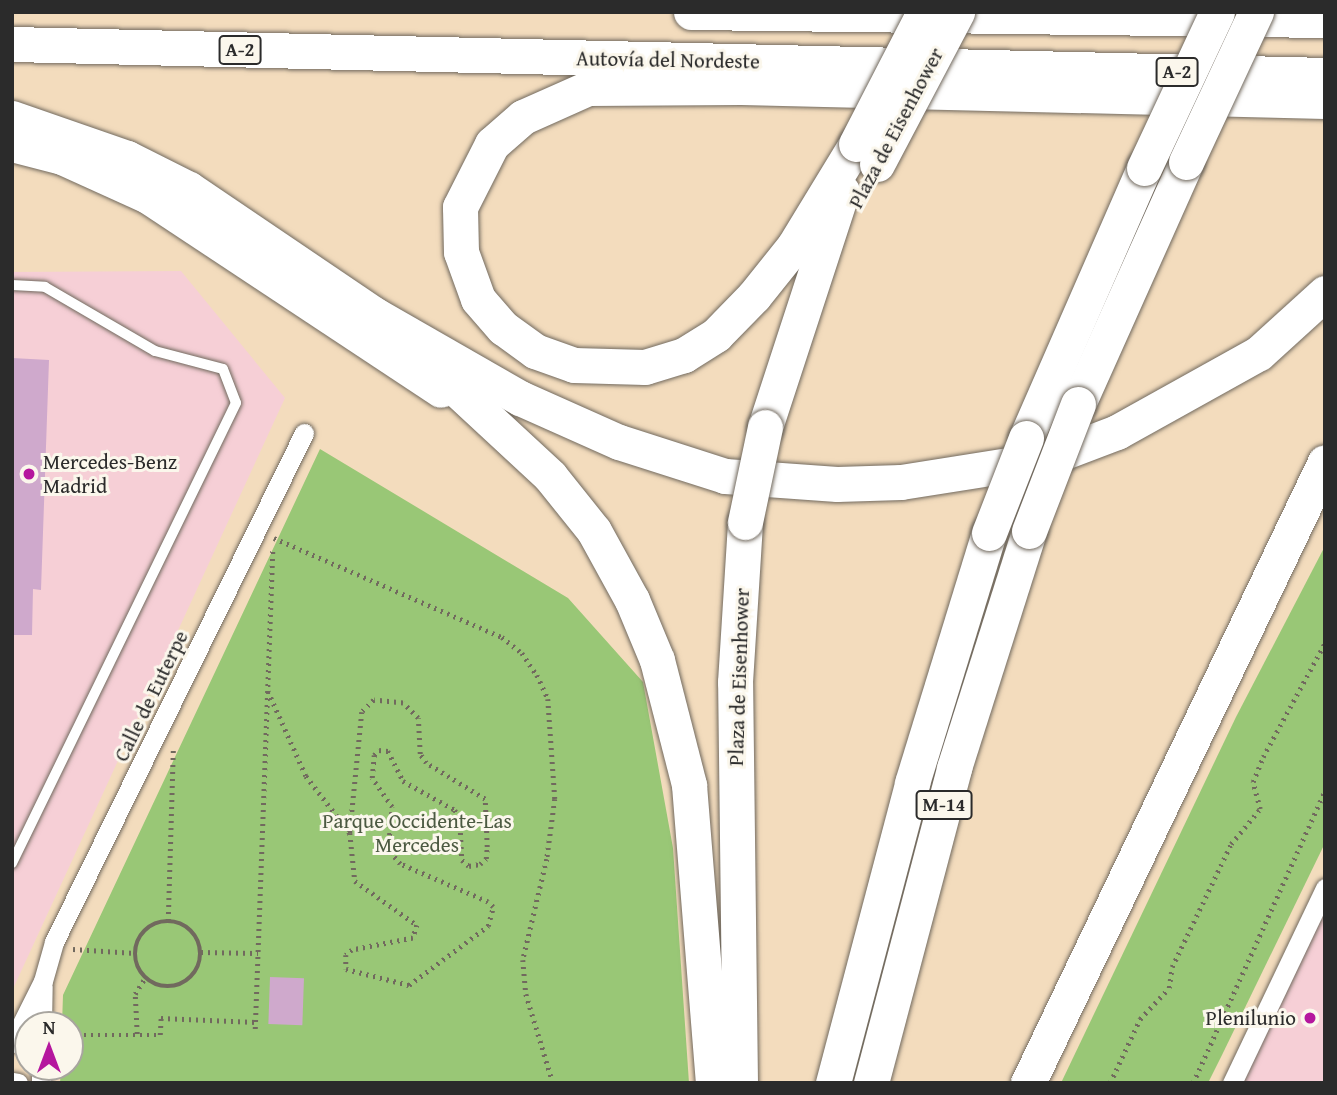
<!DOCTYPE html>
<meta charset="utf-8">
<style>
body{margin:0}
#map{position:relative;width:1337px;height:1095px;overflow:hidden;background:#f3dcbd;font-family:"Gentium Book Plus",serif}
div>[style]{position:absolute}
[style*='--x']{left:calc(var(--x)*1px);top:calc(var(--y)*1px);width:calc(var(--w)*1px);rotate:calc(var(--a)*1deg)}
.built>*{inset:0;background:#f6cfd6}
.green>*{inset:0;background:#99c776}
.building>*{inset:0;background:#cfa9cc;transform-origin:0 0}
.path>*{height:4.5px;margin-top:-2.25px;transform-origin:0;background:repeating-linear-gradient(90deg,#71695e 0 2px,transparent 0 7px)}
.path>.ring{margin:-2.25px;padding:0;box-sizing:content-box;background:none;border:4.5px solid #71695e;border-radius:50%}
.roads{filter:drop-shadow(0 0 2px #71695e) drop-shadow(0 0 2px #71695e)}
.lane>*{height:10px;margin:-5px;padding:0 5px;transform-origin:5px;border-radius:5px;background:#fff}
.street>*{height:19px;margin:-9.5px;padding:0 9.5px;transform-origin:9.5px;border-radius:9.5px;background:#fff}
.highway>*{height:35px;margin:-17.5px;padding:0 17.5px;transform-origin:17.5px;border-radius:17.5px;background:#fff}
.bridges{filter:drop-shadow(0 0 2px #71695e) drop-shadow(0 0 2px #71695e)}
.highway-bridge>*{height:35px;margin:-17.5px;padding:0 17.5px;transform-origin:17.5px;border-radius:17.5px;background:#fff}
.dots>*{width:19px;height:19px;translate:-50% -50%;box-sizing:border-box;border:4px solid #fbf7ec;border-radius:50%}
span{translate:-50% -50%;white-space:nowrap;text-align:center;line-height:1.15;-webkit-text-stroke:6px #fbf7ec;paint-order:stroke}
.shield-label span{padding:2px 5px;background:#fbf7ec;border:2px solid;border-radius:5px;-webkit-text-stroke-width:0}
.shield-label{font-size:19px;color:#2b2b2b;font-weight:700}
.street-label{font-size:21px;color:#2b2b2b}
.poi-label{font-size:21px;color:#2b2b2b}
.left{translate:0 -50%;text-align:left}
.right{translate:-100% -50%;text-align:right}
.park-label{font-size:21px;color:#4c5a42}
.frame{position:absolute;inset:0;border:14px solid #2b2b2b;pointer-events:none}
.north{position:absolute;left:14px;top:1011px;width:70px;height:70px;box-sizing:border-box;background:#fbf7ec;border:2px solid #a8a59f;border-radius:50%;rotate:0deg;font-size:19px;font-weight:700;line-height:28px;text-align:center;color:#2b2b2b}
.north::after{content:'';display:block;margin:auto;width:24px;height:32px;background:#b5179e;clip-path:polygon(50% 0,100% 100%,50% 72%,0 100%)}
</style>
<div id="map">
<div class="built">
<div style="clip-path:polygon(181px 271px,285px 398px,12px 991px,12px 272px)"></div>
<div style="clip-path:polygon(1325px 888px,1325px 1083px,1232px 1083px)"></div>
</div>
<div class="green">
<div style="clip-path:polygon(320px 449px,568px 598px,643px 682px,673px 848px,689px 1083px,60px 1083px,61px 1067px,70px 1067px,70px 1025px,62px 1025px,63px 995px)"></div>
<div style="clip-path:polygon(1325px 546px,1325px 843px,1222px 1055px,1208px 1083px,1061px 1083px,1236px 717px)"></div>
</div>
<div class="building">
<div style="clip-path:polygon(12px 358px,49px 360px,41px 590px,33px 589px,32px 635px,12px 635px)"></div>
<div style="left:270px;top:977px;width:34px;height:47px;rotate:2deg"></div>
</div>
<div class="path">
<div style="--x:274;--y:538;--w:249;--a:23.5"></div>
<div style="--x:502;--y:637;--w:26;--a:39"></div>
<div style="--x:522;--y:653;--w:27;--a:56"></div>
<div style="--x:537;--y:675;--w:26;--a:65"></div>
<div style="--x:548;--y:699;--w:100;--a:86"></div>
<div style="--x:555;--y:799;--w:61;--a:97.6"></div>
<div style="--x:547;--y:859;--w:104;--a:103.4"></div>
<div style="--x:523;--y:960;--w:34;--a:85"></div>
<div style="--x:526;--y:994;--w:93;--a:73.1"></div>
<div style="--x:268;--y:691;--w:93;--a:65.9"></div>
<div style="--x:306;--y:776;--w:72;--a:52.3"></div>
<div style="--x:350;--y:833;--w:48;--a:84.1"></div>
<div style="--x:355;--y:881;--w:76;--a:35.4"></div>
<div style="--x:417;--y:925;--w:14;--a:107"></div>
<div style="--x:413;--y:938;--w:62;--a:168.9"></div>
<div style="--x:352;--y:950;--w:8;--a:140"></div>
<div style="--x:346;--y:955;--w:14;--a:90"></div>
<div style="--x:346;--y:969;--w:65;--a:14.3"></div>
<div style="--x:409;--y:985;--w:99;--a:-36.8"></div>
<div style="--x:488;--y:926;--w:20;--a:-75"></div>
<div style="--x:493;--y:907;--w:7;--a:-135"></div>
<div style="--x:488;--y:902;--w:96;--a:-156.6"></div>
<div style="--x:400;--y:864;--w:19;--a:-129"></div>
<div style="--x:388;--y:849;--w:42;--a:-84.6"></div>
<div style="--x:392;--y:807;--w:35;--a:-125"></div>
<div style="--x:372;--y:778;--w:23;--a:-85"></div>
<div style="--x:374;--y:755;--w:7;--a:-45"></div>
<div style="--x:379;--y:750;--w:9;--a:6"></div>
<div style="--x:388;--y:751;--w:34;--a:63"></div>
<div style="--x:403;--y:781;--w:60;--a:29.1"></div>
<div style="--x:455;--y:810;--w:10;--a:61"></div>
<div style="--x:460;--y:819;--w:41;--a:87.2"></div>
<div style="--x:462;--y:860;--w:9;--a:41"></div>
<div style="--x:469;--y:866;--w:11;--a:-10"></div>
<div style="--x:480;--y:864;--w:8;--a:-40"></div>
<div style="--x:486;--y:859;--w:12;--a:-85"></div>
<div style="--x:487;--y:847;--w:48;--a:-92.4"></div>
<div style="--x:485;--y:799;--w:69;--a:-148.6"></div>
<div style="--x:426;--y:763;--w:11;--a:-124"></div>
<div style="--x:420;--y:754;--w:36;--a:-93"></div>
<div style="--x:418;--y:718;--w:21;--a:-135"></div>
<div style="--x:403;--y:703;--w:29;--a:-174"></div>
<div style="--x:374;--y:700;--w:17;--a:135"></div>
<div style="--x:362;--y:712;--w:122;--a:95.7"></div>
<div style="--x:168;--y:921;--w:171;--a:-88.3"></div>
<div class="ring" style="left:135px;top:921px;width:61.5px;height:61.5px"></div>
<div style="--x:73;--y:949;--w:62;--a:3.7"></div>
<div style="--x:201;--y:952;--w:57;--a:1"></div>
<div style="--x:255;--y:1029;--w:482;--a:-87.9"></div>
<div style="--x:137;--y:1034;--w:40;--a:-92.9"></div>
<div style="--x:135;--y:994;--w:19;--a:-58"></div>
<div style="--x:70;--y:1035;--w:90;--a:0"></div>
<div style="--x:160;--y:1035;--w:17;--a:-87"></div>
<div style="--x:161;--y:1018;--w:95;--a:2.4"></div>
<div style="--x:1110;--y:1083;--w:71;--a:-64.9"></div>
<div style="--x:1140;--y:1019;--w:42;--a:-46.9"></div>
<div style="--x:1169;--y:988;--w:21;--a:-82"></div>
<div style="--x:1172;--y:967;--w:136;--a:-64.4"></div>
<div style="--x:1231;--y:844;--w:45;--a:-50.4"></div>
<div style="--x:1260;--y:809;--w:28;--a:-105"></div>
<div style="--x:1253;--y:782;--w:27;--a:-68"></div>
<div style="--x:1263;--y:757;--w:130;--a:-61.5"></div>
<div style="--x:1193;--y:1083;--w:321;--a:-65.7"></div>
</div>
<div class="roads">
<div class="lane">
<div style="--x:12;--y:285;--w:33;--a:3"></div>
<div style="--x:45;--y:287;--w:127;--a:30.2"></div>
<div style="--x:155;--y:351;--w:70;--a:14.8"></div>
<div style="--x:223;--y:369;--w:36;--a:69"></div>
<div style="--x:236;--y:403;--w:512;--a:115.96"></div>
</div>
<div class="street">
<div style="--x:42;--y:1025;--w:39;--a:-89"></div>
<div style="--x:12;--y:1043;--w:69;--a:-63.4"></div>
<div style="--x:43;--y:981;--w:41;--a:-74.2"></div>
<div style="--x:54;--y:942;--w:567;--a:-63.84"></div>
<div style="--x:12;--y:1082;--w:6;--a:9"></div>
<div style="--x:41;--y:1083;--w:16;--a:-90"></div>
<div style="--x:1232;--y:1083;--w:216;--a:-64.5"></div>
</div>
<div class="highway">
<div style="--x:691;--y:12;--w:634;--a:0.72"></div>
<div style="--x:12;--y:44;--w:1313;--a:1.35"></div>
<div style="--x:12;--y:118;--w:122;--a:19.2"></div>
<div style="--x:127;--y:158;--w:69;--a:26.6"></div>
<div style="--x:189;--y:189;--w:225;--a:34.1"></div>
<div style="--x:375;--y:315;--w:167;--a:29.8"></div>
<div style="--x:520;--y:398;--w:108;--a:24"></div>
<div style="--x:619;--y:442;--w:111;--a:17.8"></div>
<div style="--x:725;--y:476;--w:112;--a:4.1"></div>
<div style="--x:837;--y:484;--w:64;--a:-1.8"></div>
<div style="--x:901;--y:482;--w:147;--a:-9"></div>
<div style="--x:1046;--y:459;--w:76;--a:-20.8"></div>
<div style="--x:1117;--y:432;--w:162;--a:-29.1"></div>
<div style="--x:1259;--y:353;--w:89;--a:-42.3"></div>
<div style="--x:12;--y:144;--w:52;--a:14.6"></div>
<div style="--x:62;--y:157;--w:94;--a:24.4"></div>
<div style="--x:148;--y:196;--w:351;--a:33.5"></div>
<div style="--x:856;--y:144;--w:119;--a:121.3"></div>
<div style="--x:794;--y:246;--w:64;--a:128.7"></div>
<div style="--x:754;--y:296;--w:54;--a:134.3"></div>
<div style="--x:716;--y:335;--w:38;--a:148"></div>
<div style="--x:684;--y:355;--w:41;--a:162.9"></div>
<div style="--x:645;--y:367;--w:71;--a:-178.4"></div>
<div style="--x:574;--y:365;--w:41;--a:-160.3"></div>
<div style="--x:535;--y:351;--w:39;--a:-144"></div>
<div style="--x:503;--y:328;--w:38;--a:-131"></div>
<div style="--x:478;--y:299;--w:50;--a:-109.9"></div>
<div style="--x:461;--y:252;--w:45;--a:-91.3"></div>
<div style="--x:460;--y:207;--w:71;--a:-63.1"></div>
<div style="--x:492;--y:144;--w:41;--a:-41.1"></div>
<div style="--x:523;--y:117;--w:71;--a:-24"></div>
<div style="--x:588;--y:88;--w:153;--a:-0.4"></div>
<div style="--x:741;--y:87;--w:584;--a:1.37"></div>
<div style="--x:427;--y:362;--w:168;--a:42.8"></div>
<div style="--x:550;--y:476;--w:70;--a:51.3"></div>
<div style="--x:594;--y:531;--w:79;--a:61.2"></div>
<div style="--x:632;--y:600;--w:65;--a:67.4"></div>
<div style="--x:657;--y:660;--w:129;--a:75.6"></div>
<div style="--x:689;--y:785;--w:299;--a:85.4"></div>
<div style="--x:1078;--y:404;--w:265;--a:-65.9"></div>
<div style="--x:765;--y:427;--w:248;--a:-71.9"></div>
<div style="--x:1026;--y:438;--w:295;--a:-66.4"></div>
<div style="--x:740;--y:1083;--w:401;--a:-90.7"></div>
<div style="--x:735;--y:682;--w:160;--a:-86.4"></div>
<div style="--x:833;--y:1083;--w:310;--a:-75.2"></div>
<div style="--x:912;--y:783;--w:262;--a:-72.9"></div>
<div style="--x:871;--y:1083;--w:326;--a:-75.2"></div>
<div style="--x:954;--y:768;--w:249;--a:-72.4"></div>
<div style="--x:1028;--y:1083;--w:688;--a:-64.44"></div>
</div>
</div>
<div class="bridges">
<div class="highway-bridge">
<div style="--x:856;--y:144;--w:148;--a:-62.7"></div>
<div style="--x:1186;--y:162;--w:166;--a:-65"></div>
<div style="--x:877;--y:164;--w:172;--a:-62.2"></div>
<div style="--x:1144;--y:168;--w:172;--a:-64.9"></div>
<div style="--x:745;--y:522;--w:97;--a:-78.1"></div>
<div style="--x:1029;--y:531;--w:136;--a:-68.9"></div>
<div style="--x:989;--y:533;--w:102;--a:-68.7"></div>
</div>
</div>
<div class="dots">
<div style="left:29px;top:474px;background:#b5179e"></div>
<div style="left:1310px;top:1018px;background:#b5179e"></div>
</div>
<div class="shield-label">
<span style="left:240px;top:50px">A-2</span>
<span style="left:1177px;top:72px">A-2</span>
<span style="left:944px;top:805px">M-14</span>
</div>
<div class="street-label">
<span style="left:668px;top:60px;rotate:1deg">Autovía del Nordeste</span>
<span style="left:896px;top:128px;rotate:-62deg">Plaza de Eisenhower</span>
<span style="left:739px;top:677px;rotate:-88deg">Plaza de Eisenhower</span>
<span style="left:151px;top:696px;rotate:-64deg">Calle de Euterpe</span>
</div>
<div class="poi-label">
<span class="left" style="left:43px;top:474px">Mercedes-Benz<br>Madrid</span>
<span class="right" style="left:1296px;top:1018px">Plenilunio</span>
</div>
<div class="park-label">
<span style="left:417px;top:833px">Parque Occidente-Las<br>Mercedes</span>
</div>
<div class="frame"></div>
<div class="north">N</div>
</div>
